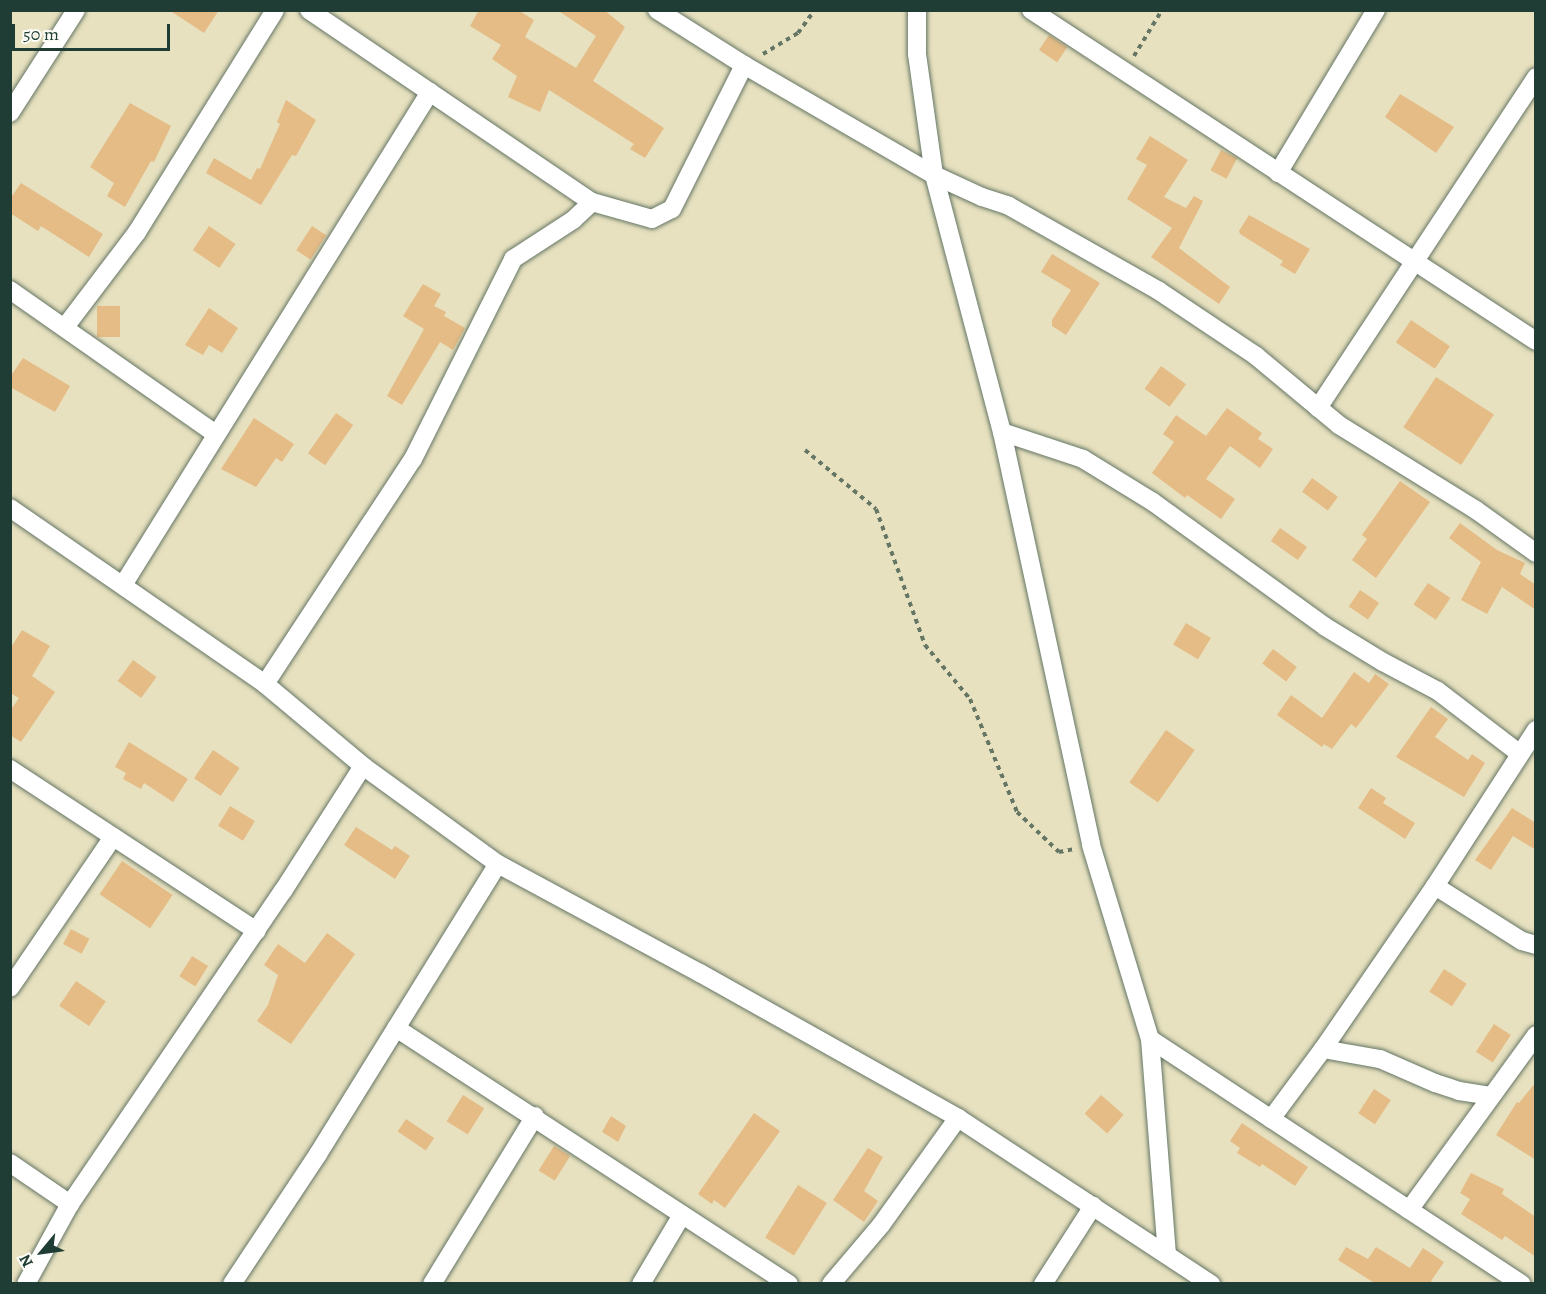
<!DOCTYPE html>
<style>
body{margin:0}
#map{position:relative;width:1546px;height:1294px;overflow:hidden;background:#e7e1bf;font-family:Alegreya,serif}
div>[style]{position:absolute}
[style*='--x']{left:calc(var(--x)*1px);top:calc(var(--y)*1px);width:calc(var(--w)*1px);rotate:calc(var(--a)*1deg)}
.building>*{inset:0;background:#e5bc86;transform-origin:0 0}
.path>*{height:4px;margin-top:-2px;transform-origin:0;background:repeating-linear-gradient(90deg,#657665 0 4.5px,transparent 0 9px)}
.roads{filter:drop-shadow(0 0 2px #657665) drop-shadow(0 0 2px #657665)}
.minor>*{height:18px;margin:-9px;padding:0 9px;transform-origin:9px;border-radius:9px;background:#fff}
span{translate:-50% -50%;white-space:nowrap;text-align:center;line-height:1.15;-webkit-text-stroke:5px #fdfcf7;paint-order:stroke}
.frame{position:absolute;inset:0;border:12px solid #1f3d34;pointer-events:none}
.north{position:absolute;left:12px;top:1222px;width:60px;height:60px;-webkit-text-stroke:4px #fdfcf7;paint-order:stroke;rotate:241deg;font-size:16px;font-weight:700;line-height:24px;text-align:center;color:#1f3d34}
.north::after{content:'';display:block;margin:auto;width:21px;height:27px;background:#1f3d34;clip-path:polygon(50% 0,100% 100%,50% 72%,0 100%)}
.scale{position:absolute;left:12px;top:24px;width:158px;height:27px;box-sizing:border-box;border:3px solid #1f3d34;border-top:0;padding-left:8px;font-size:18px;line-height:21px;white-space:nowrap;color:#1f3d34;-webkit-text-stroke:4px #fdfcf7;paint-order:stroke}
</style>
<div id="map">
<div class="building">
<div style="clip-path:polygon(169px 10px,219px 10px,204px 33px)"></div>
<div style="clip-path:polygon(479px 10px,518px 10px,534px 20px,525px 37px,576px 68px,596px 36px,557px 10px,604px 10px,625px 27px,593px 81px,664px 128px,645px 158px,630px 149px,634px 144px,549px 90px,540px 112px,508px 97px,517px 76px,492px 59px,501px 45px,470px 26px)"></div>
<div style="left:1049px;top:35px;width:22px;height:18px;rotate:34deg"></div>
<div style="clip-path:polygon(1400px 94px,1454px 127px,1436px 153px,1385px 117px)"></div>
<div style="clip-path:polygon(286px 100px,316px 120px,296px 156px,292px 155px,261px 205px,206px 173px,214px 158px,251px 180px,257px 168px,260px 169px,280px 124px,277px 122px)"></div>
<div style="clip-path:polygon(130px 103px,171px 126px,154px 162px,151px 161px,125px 207px,107px 196px,114px 183px,90px 167px)"></div>
<div style="clip-path:polygon(1150px 136px,1188px 160px,1164px 197px,1186px 208px,1194px 196px,1203px 201px,1179px 248px,1230px 287px,1219px 304px,1151px 257px,1172px 228px,1127px 199px,1147px 165px,1136px 159px)"></div>
<div style="left:1221px;top:150px;width:18px;height:23px;rotate:27deg"></div>
<div style="clip-path:polygon(21px 183px,103px 234px,89px 257px,41px 226px,38px 231px,10px 213px,10px 199px)"></div>
<div style="clip-path:polygon(1249px 215px,1310px 249px,1295px 274px,1280px 265px,1283px 261px,1240px 234px,1239px 231px)"></div>
<div style="left:209px;top:226px;width:32px;height:29px;rotate:34deg"></div>
<div style="left:312px;top:226px;width:17px;height:29px;rotate:33deg"></div>
<div style="clip-path:polygon(1052px 254px,1100px 283px,1066px 335px,1052px 326px,1052px 320px,1071px 290px,1041px 272px)"></div>
<div style="clip-path:polygon(423px 284px,441px 294px,434px 306px,446px 312px,444px 316px,465px 328px,453px 350px,440px 342px,402px 405px,387px 396px,424px 329px,403px 316px)"></div>
<div style="left:97px;top:306px;width:23px;height:31px"></div>
<div style="clip-path:polygon(209px 308px,238px 328px,222px 353px,209px 345px,203px 355px,185px 345px)"></div>
<div style="left:1411px;top:320px;width:47px;height:27px;rotate:34deg"></div>
<div style="clip-path:polygon(23px 358px,70px 386px,55px 412px,10px 387px,10px 377px)"></div>
<div style="left:1161px;top:366px;width:31px;height:28px;rotate:36deg"></div>
<div style="left:1436px;top:377px;width:69px;height:60px;rotate:33deg"></div>
<div style="clip-path:polygon(1227px 408px,1262px 433px,1258px 439px,1273px 449px,1260px 468px,1230px 446px,1206px 479px,1235px 499px,1221px 519px,1187px 495px,1185px 498px,1152px 473px,1174px 442px,1163px 434px,1176px 415px,1206px 436px)"></div>
<div style="left:336px;top:413px;width:21px;height:49px;rotate:35deg"></div>
<div style="clip-path:polygon(254px 418px,294px 444px,282px 462px,276px 458px,256px 487px,221px 469px)"></div>
<div style="left:1312px;top:478px;width:32px;height:17px;rotate:36deg"></div>
<div style="clip-path:polygon(1400px 481px,1430px 502px,1376px 578px,1352px 560px,1367px 539px,1362px 535px)"></div>
<div style="clip-path:polygon(1460px 523px,1497px 550px,1525px 563px,1520px 574px,1536px 585px,1536px 610px,1502px 587px,1487px 614px,1461px 600px,1481px 562px,1449px 538px)"></div>
<div style="left:1280px;top:528px;width:33px;height:16px;rotate:35deg"></div>
<div style="left:1428px;top:583px;width:27px;height:26px;rotate:34deg"></div>
<div style="left:1360px;top:590px;width:23px;height:20px;rotate:34deg"></div>
<div style="left:1186px;top:623px;width:29px;height:25px;rotate:31deg"></div>
<div style="clip-path:polygon(22px 630px,50px 646px,32px 676px,55px 692px,21px 742px,10px 735px,10px 711px,19px 698px,10px 693px,10px 649px)"></div>
<div style="left:1273px;top:649px;width:30px;height:18px;rotate:37deg"></div>
<div style="left:133px;top:660px;width:29px;height:26px;rotate:36deg"></div>
<div style="clip-path:polygon(1354px 672px,1369px 683px,1375px 674px,1389px 684px,1356px 728px,1351px 724px,1332px 749px,1324px 744px,1322px 747px,1277px 715px,1291px 695px,1322px 718px)"></div>
<div style="clip-path:polygon(1431px 707px,1448px 719px,1435px 737px,1468px 760px,1472px 754px,1485px 763px,1464px 797px,1396px 757px)"></div>
<div style="left:1166px;top:730px;width:35px;height:64px;rotate:35deg"></div>
<div style="clip-path:polygon(129px 742px,188px 779px,173px 802px,144px 783px,141px 789px,123px 779px,126px 773px,115px 767px)"></div>
<div style="left:213px;top:750px;width:32px;height:34px;rotate:34deg"></div>
<div style="clip-path:polygon(1371px 788px,1386px 798px,1383px 803px,1415px 823px,1405px 839px,1358px 808px)"></div>
<div style="left:230px;top:806px;width:29px;height:23px;rotate:31deg"></div>
<div style="clip-path:polygon(1512px 808px,1536px 823px,1536px 850px,1513px 836px,1491px 870px,1475px 860px)"></div>
<div style="clip-path:polygon(356px 827px,392px 850px,395px 846px,410px 856px,395px 879px,344px 845px)"></div>
<div style="left:122px;top:861px;width:61px;height:40px;rotate:34deg"></div>
<div style="left:71px;top:929px;width:21px;height:17px;rotate:28deg"></div>
<div style="clip-path:polygon(327px 933px,355px 954px,291px 1044px,257px 1021px,268px 1005px,278px 975px,264px 965px,278px 944px,305px 963px)"></div>
<div style="left:192px;top:956px;width:19px;height:24px;rotate:32deg"></div>
<div style="left:1444px;top:969px;width:27px;height:27px;rotate:33deg"></div>
<div style="left:76px;top:981px;width:36px;height:30px;rotate:34deg"></div>
<div style="left:1494px;top:1024px;width:20px;height:33px;rotate:33deg"></div>
<div style="clip-path:polygon(1536px 1082px,1536px 1160px,1496px 1135px,1517px 1102px,1519px 1103px)"></div>
<div style="left:1374px;top:1089px;width:20px;height:29px;rotate:33deg"></div>
<div style="left:463px;top:1095px;width:25px;height:31px;rotate:32deg"></div>
<div style="left:1101px;top:1095px;width:30px;height:25px;rotate:41deg"></div>
<div style="clip-path:polygon(754px 1113px,780px 1131px,725px 1208px,714px 1200px,712px 1204px,698px 1194px)"></div>
<div style="clip-path:polygon(611px 1116px,626px 1126px,618px 1142px,602px 1132px)"></div>
<div style="left:406px;top:1119px;width:34px;height:15px;rotate:34deg"></div>
<div style="clip-path:polygon(1242px 1123px,1308px 1167px,1295px 1186px,1262px 1164px,1260px 1167px,1237px 1153px,1240px 1148px,1230px 1141px)"></div>
<div style="left:554px;top:1146px;width:19px;height:29px;rotate:32deg"></div>
<div style="clip-path:polygon(868px 1148px,883px 1157px,864px 1191px,878px 1201px,864px 1222px,833px 1200px)"></div>
<div style="clip-path:polygon(1471px 1173px,1504px 1189px,1502px 1194px,1536px 1217px,1536px 1257px,1505px 1236px,1502px 1240px,1461px 1214px,1470px 1199px,1460px 1193px)"></div>
<div style="left:798px;top:1185px;width:34px;height:62px;rotate:32deg"></div>
<div style="clip-path:polygon(1346px 1247px,1368px 1259px,1376px 1247px,1410px 1268px,1423px 1248px,1444px 1262px,1431px 1281px,1434px 1284px,1376px 1284px,1338px 1260px)"></div>
</div>
<div class="path">
<div style="--x:763;--y:54;--w:41;--a:-31"></div>
<div style="--x:798;--y:33;--w:29;--a:-54"></div>
<div style="--x:1134;--y:56;--w:54;--a:-58.7"></div>
<div style="--x:805;--y:450;--w:92;--a:39.7"></div>
<div style="--x:876;--y:509;--w:145;--a:70.2"></div>
<div style="--x:925;--y:645;--w:70;--a:50.2"></div>
<div style="--x:970;--y:699;--w:122;--a:67.4"></div>
<div style="--x:1017;--y:812;--w:58;--a:43.6"></div>
<div style="--x:1059;--y:852;--w:15;--a:-11"></div>
</div>
<div class="roads">
<div class="minor">
<div style="--x:309;--y:10;--w:342;--a:34.2"></div>
<div style="--x:657;--y:10;--w:103;--a:32.3"></div>
<div style="--x:744;--y:65;--w:220;--a:30.1"></div>
<div style="--x:934;--y:175;--w:53;--a:24.6"></div>
<div style="--x:982;--y:197;--w:28;--a:18"></div>
<div style="--x:1009;--y:206;--w:172;--a:29.5"></div>
<div style="--x:1159;--y:291;--w:117;--a:33.8"></div>
<div style="--x:1256;--y:356;--w:108;--a:39.7"></div>
<div style="--x:1339;--y:425;--w:161;--a:31.8"></div>
<div style="--x:1476;--y:510;--w:74;--a:35.6"></div>
<div style="--x:917;--y:10;--w:44;--a:90"></div>
<div style="--x:917;--y:54;--w:122;--a:82"></div>
<div style="--x:934;--y:175;--w:266;--a:75.2"></div>
<div style="--x:1002;--y:432;--w:422;--a:77.8"></div>
<div style="--x:1091;--y:845;--w:203;--a:73.1"></div>
<div style="--x:1150;--y:1039;--w:216;--a:85.5"></div>
<div style="--x:1031;--y:10;--w:604;--a:33.24"></div>
<div style="--x:10;--y:113;--w:122;--a:-57.3"></div>
<div style="--x:1278;--y:173;--w:190;--a:-59"></div>
<div style="--x:10;--y:290;--w:251;--a:35"></div>
<div style="--x:65;--y:327;--w:119;--a:-52.8"></div>
<div style="--x:137;--y:232;--w:261;--a:-58.1"></div>
<div style="--x:1318;--y:408;--w:396;--a:-56.6"></div>
<div style="--x:1002;--y:432;--w:85;--a:18.4"></div>
<div style="--x:1083;--y:459;--w:82;--a:31.6"></div>
<div style="--x:1153;--y:502;--w:211;--a:35.9"></div>
<div style="--x:1324;--y:626;--w:69;--a:31.4"></div>
<div style="--x:1383;--y:662;--w:62;--a:27.8"></div>
<div style="--x:1438;--y:691;--w:103;--a:37.5"></div>
<div style="--x:10;--y:508;--w:310;--a:34.6"></div>
<div style="--x:265;--y:684;--w:128;--a:39.9"></div>
<div style="--x:363;--y:766;--w:167;--a:36"></div>
<div style="--x:498;--y:864;--w:230;--a:28.4"></div>
<div style="--x:700;--y:973;--w:296;--a:29.3"></div>
<div style="--x:958;--y:1118;--w:303;--a:33.3"></div>
<div style="--x:123;--y:585;--w:581;--a:-58.09"></div>
<div style="--x:265;--y:684;--w:269;--a:-56.7"></div>
<div style="--x:413;--y:459;--w:224;--a:-63.4"></div>
<div style="--x:513;--y:259;--w:72;--a:-33"></div>
<div style="--x:573;--y:220;--w:26;--a:-43"></div>
<div style="--x:592;--y:202;--w:62;--a:15.8"></div>
<div style="--x:652;--y:219;--w:22;--a:-27"></div>
<div style="--x:672;--y:209;--w:161;--a:-63.4"></div>
<div style="--x:10;--y:769;--w:295;--a:33.3"></div>
<div style="--x:1435;--y:886;--w:103;--a:32.3"></div>
<div style="--x:1522;--y:941;--w:15;--a:16"></div>
<div style="--x:10;--y:988;--w:183;--a:-55.7"></div>
<div style="--x:396;--y:1028;--w:469;--a:33.1"></div>
<div style="--x:1150;--y:1039;--w:445;--a:33.4"></div>
<div style="--x:1323;--y:1049;--w:58;--a:10"></div>
<div style="--x:1380;--y:1059;--w:60;--a:23.6"></div>
<div style="--x:1435;--y:1083;--w:25;--a:18"></div>
<div style="--x:1459;--y:1091;--w:30;--a:9"></div>
<div style="--x:1271;--y:1119;--w:87;--a:-53.4"></div>
<div style="--x:1323;--y:1049;--w:198;--a:-55.5"></div>
<div style="--x:1435;--y:886;--w:186;--a:-57.1"></div>
<div style="--x:10;--y:1163;--w:73;--a:34.3"></div>
<div style="--x:1409;--y:1210;--w:216;--a:-54"></div>
<div style="--x:26;--y:1284;--w:91;--a:-61.2"></div>
<div style="--x:70;--y:1204;--w:379;--a:-55.8"></div>
<div style="--x:283;--y:891;--w:148;--a:-57.4"></div>
<div style="--x:232;--y:1284;--w:156;--a:-56.5"></div>
<div style="--x:318;--y:1154;--w:341;--a:-58.2"></div>
<div style="--x:432;--y:1284;--w:197;--a:-58.5"></div>
<div style="--x:641;--y:1284;--w:80;--a:-59.3"></div>
<div style="--x:831;--y:1284;--w:77;--a:-49.7"></div>
<div style="--x:881;--y:1225;--w:132;--a:-54.3"></div>
<div style="--x:1043;--y:1284;--w:93;--a:-57.3"></div>
</div>
</div>
<div class="frame"></div>
<div class="north">N</div>
<div class="scale">50 m</div>
</div>
